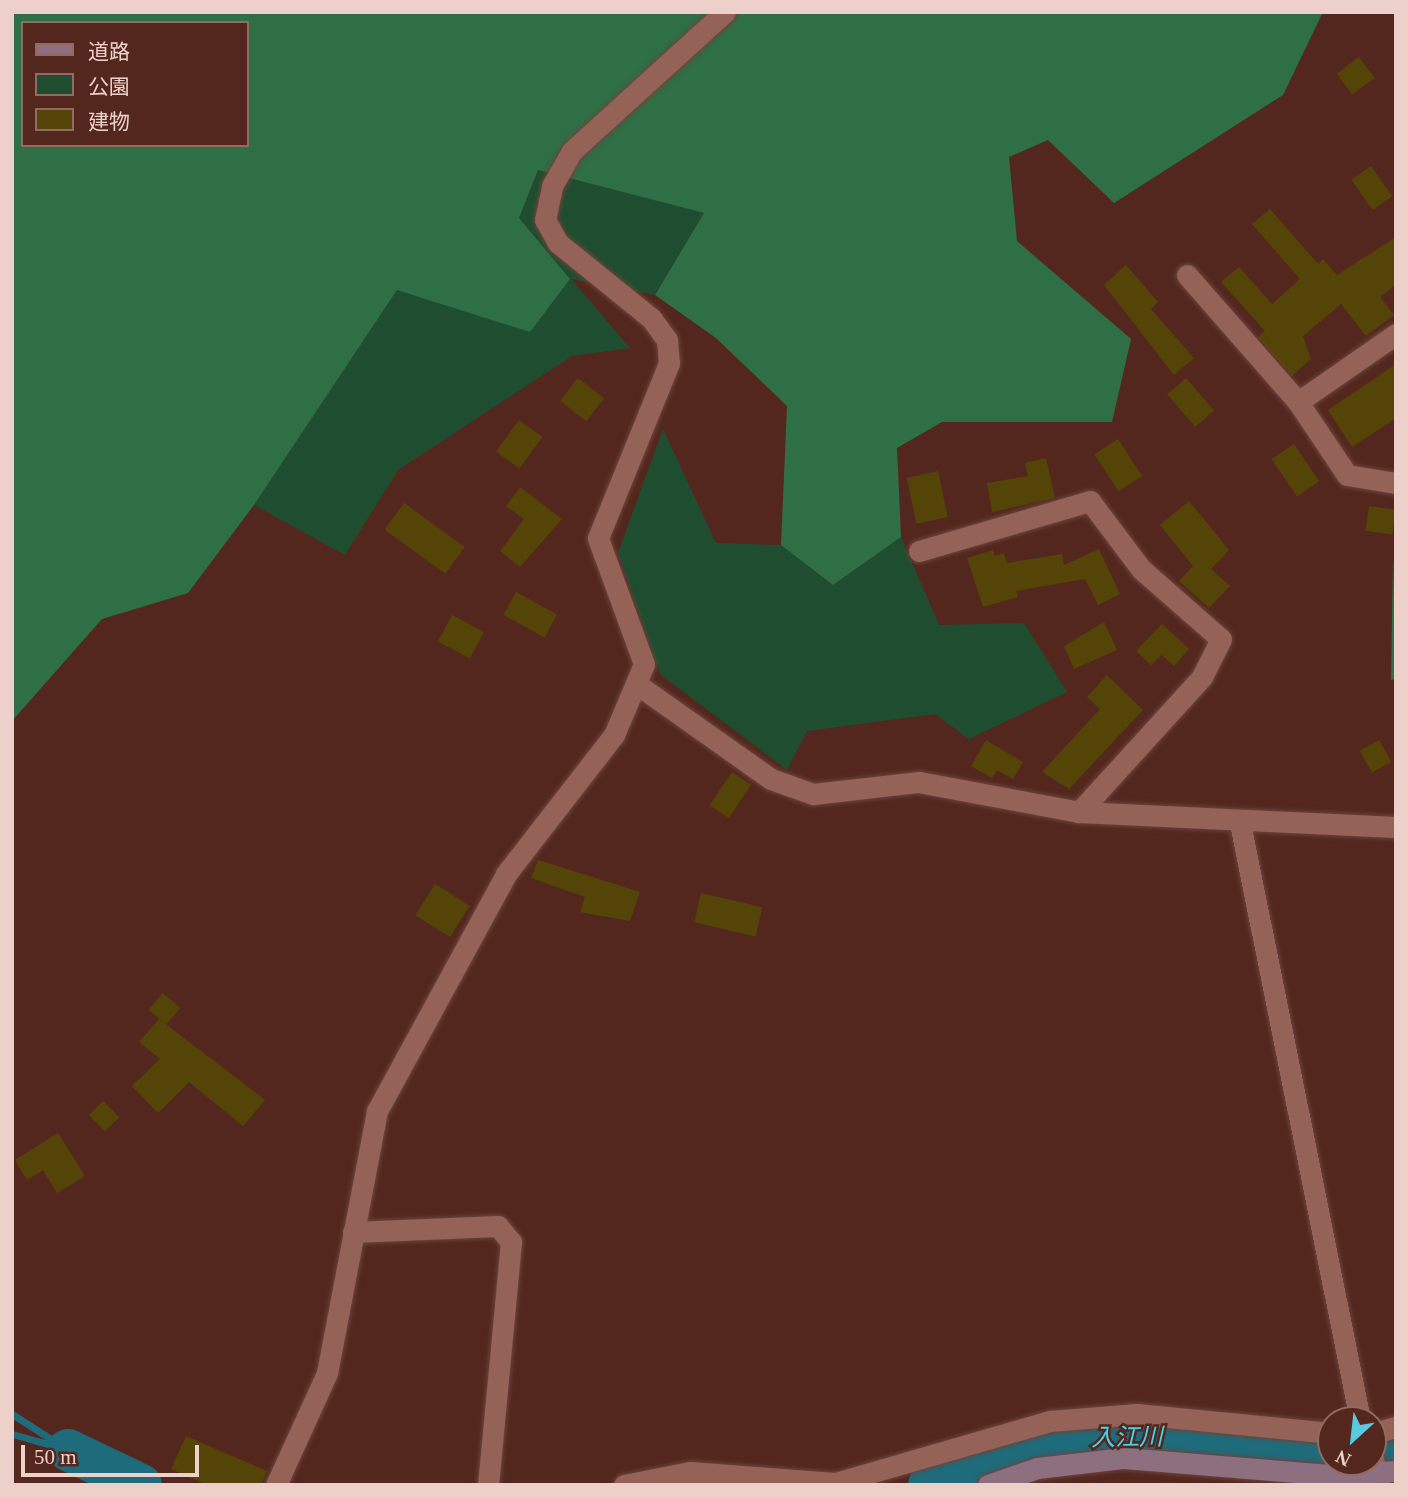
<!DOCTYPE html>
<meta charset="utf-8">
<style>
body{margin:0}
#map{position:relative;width:1408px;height:1497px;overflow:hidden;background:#54271e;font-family:"Times New Roman","Noto Sans JP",serif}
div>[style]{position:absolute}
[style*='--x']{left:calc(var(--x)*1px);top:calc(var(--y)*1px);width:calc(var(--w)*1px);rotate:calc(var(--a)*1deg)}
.green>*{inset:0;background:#1e4e2f}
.forest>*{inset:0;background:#2f6f45}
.stream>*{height:7px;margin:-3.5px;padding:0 3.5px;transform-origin:3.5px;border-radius:3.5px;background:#1e6c7b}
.river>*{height:42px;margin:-21px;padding:0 21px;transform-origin:21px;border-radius:21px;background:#1e6c7b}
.building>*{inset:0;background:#544408;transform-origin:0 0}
.roads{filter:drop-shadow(0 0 2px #6b443d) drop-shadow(0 0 2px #6b443d)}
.street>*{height:21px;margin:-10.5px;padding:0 10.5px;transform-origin:10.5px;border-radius:10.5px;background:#956257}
.secondary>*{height:21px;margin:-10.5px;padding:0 10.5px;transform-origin:10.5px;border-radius:10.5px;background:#8d6f80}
span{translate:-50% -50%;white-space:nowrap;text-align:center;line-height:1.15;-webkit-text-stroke:5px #54271e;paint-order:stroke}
.water-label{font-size:24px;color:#42d4ef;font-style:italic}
.frame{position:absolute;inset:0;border:14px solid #edd0c9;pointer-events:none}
.legend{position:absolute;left:21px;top:21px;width:228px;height:126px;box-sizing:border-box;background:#54271e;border:2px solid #916b62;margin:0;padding:9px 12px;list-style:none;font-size:21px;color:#edd0c9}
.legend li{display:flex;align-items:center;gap:14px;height:35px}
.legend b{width:35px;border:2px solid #916b62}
.north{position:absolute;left:1317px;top:1406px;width:70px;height:70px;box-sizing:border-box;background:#54271e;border:2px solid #916b62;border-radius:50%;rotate:207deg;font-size:19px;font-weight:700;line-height:28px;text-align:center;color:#edd0c9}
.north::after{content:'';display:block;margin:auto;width:24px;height:32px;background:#55cae0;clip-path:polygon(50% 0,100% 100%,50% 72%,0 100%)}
.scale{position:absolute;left:21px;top:1445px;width:178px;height:32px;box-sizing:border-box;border:4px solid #edd0c9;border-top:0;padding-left:9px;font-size:21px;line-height:24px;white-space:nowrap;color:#edd0c9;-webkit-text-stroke:5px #54271e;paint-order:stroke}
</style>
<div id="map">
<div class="green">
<div style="clip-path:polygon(538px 170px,704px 213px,655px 295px,571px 279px,630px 348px,572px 356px,398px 470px,345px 555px,254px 505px,397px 290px,570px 279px,519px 218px)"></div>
<div style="clip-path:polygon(663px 429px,716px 543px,781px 545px,833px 585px,901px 537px,939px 625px,1024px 623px,1067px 692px,969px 739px,935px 714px,807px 731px,787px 770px,660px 674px,618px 553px)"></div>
</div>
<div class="forest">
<div style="clip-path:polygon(evenodd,12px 12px,1323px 12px,1283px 95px,1114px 203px,1048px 140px,1009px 157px,1017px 241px,1131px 339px,1112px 422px,942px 422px,897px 448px,901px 537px,833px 585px,781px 545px,787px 406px,716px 338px,655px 295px,704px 213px,538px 170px,519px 218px,570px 279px,530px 332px,397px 290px,254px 505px,188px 593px,102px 619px,12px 721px,12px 12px,23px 23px,247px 23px,247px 145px,23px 145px,23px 23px)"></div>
<div style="clip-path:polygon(1393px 558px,1396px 679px,1391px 680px)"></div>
</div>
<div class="stream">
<div style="--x:12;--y:1414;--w:67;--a:32.7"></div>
<div style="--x:12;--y:1434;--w:49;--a:15.5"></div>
</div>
<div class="river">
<div style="--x:68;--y:1450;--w:81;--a:25.6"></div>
<div style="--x:1373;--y:1451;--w:23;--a:-10"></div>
<div style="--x:929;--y:1485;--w:125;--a:-20.2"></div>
<div style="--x:1046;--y:1442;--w:105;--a:-4.4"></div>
<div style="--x:1151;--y:1434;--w:181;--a:6.3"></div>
</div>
<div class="building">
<div style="left:1359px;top:57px;width:26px;height:28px;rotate:53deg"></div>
<div style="left:1371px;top:166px;width:37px;height:24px;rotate:55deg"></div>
<div style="clip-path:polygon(1270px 209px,1318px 264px,1323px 259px,1337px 275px,1396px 237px,1396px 285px,1380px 297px,1394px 315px,1366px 336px,1341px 304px,1303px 336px,1311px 359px,1292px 376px,1258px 337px,1265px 331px,1221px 282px,1239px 267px,1272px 304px,1300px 279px,1252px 224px)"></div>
<div style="clip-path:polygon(1126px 265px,1158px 302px,1151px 309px,1194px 358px,1174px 375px,1104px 285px)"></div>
<div style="clip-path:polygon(1396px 364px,1396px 418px,1352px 447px,1328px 410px)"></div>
<div style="left:578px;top:378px;width:33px;height:29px;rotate:38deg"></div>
<div style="left:1186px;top:378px;width:43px;height:25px;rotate:49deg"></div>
<div style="left:519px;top:420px;width:29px;height:39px;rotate:36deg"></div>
<div style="left:1118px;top:439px;width:44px;height:28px;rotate:57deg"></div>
<div style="left:1294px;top:444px;width:45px;height:27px;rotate:56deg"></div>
<div style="clip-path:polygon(1046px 458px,1055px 498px,992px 512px,987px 483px,1028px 476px,1025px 463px)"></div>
<div style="left:938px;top:471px;width:47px;height:32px;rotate:78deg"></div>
<div style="clip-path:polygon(520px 487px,562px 519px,520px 567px,500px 551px,524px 519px,506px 506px)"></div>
<div style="clip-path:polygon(1189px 501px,1229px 550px,1211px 569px,1230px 586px,1209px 608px,1179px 581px,1193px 566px,1160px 525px)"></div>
<div style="left:404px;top:503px;width:75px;height:33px;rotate:36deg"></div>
<div style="left:1369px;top:506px;width:27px;height:25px;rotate:8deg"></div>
<div style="clip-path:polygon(1099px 549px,1120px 594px,1098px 605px,1085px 579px,1016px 591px,1018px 597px,983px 607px,967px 558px,993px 550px,995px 556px,1004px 553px,1007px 563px,1062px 554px,1064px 565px)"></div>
<div style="left:516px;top:592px;width:47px;height:26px;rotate:29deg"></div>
<div style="left:452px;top:615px;width:36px;height:30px;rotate:28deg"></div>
<div style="clip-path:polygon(1104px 622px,1117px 650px,1074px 669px,1064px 646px)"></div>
<div style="clip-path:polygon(1162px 624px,1189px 649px,1174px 666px,1162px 655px,1151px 665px,1136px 651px)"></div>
<div style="clip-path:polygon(1107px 675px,1143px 710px,1069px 789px,1042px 772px,1100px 709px,1087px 697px)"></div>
<div style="clip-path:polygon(986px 740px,1023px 762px,1013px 779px,997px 770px,992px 778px,971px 766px)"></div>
<div style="left:1379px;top:740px;width:25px;height:22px;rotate:61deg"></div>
<div style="left:732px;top:772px;width:23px;height:40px;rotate:34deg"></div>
<div style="clip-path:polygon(538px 860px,640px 892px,630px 921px,580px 912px,585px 897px,531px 878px)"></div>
<div style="left:435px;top:884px;width:41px;height:37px;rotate:32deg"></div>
<div style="left:701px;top:893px;width:63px;height:30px;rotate:13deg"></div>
<div style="left:163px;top:993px;width:23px;height:22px;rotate:41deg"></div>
<div style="clip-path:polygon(159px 1019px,265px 1100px,243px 1126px,189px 1082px,158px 1113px,132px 1086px,160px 1059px,139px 1042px)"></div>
<div style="left:103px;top:1101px;width:23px;height:20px;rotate:45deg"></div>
<div style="clip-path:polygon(58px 1133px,85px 1176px,57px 1193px,43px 1170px,27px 1180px,15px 1160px)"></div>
<div style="clip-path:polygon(186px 1436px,267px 1471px,261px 1485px,207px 1485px,171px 1469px)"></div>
</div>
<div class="roads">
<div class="street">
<div style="--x:1187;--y:275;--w:169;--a:48.8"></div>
<div style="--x:1298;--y:402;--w:88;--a:56.1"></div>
<div style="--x:1347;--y:475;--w:50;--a:9.3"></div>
<div style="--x:1298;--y:402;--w:119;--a:-34.8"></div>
<div style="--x:919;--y:551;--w:178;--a:-16.3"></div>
<div style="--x:1090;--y:501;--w:85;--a:53.1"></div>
<div style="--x:1141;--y:569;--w:106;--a:41.2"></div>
<div style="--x:1221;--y:639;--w:42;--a:116.6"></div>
<div style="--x:1202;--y:677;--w:183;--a:132.3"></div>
<div style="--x:638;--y:685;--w:163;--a:35.3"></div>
<div style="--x:771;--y:779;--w:45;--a:19.7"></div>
<div style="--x:813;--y:794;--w:107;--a:-6.5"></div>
<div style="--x:919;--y:782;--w:163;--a:10.6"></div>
<div style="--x:1079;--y:812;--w:317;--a:2.7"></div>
<div style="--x:1240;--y:823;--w:609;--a:78.63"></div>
<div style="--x:353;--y:1232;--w:145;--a:-2.4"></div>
<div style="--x:498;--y:1226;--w:21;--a:51"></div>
<div style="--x:511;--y:1242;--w:244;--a:95.4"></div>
<div style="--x:1373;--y:1433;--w:24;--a:-15"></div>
<div style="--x:1373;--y:1459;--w:27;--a:77"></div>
<div style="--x:276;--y:1485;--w:123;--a:-65.5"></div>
<div style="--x:327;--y:1373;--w:267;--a:-79.2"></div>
<div style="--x:377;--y:1111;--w:270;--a:-61.4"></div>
<div style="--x:506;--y:874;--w:176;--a:-52.2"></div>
<div style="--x:614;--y:735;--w:77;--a:-67.1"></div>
<div style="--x:644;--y:664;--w:134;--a:-110.1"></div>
<div style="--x:598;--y:538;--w:189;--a:-67.9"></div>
<div style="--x:669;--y:363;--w:23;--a:-95"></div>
<div style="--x:667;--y:340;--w:26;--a:-126"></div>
<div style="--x:652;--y:319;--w:121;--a:-141"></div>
<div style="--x:558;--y:243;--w:26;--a:-119"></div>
<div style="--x:545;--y:220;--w:35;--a:-78"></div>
<div style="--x:552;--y:186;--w:40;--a:-60.3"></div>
<div style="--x:572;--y:151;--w:207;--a:-42.3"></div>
<div style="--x:624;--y:1485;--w:67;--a:-11.1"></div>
<div style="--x:690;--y:1472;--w:145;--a:4.3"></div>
<div style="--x:835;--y:1483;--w:224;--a:-16.1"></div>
<div style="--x:1050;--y:1421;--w:87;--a:-4.6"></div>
<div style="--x:1137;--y:1414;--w:195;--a:5.6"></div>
</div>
<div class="secondary">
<div style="--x:988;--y:1485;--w:52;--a:-19.1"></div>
<div style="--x:1037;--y:1468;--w:88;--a:-6.6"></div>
<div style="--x:1124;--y:1458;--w:206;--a:4.7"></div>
<div style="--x:1329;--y:1475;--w:67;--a:-3.4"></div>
</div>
</div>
<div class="water-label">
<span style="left:1127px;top:1438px;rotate:-1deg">入江川</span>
</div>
<div class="frame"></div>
<ul class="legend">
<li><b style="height:9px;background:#8d6f80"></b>道路</li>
<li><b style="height:19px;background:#1e4e2f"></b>公園</li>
<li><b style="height:19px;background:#544408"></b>建物</li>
</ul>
<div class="north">N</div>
<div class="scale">50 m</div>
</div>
